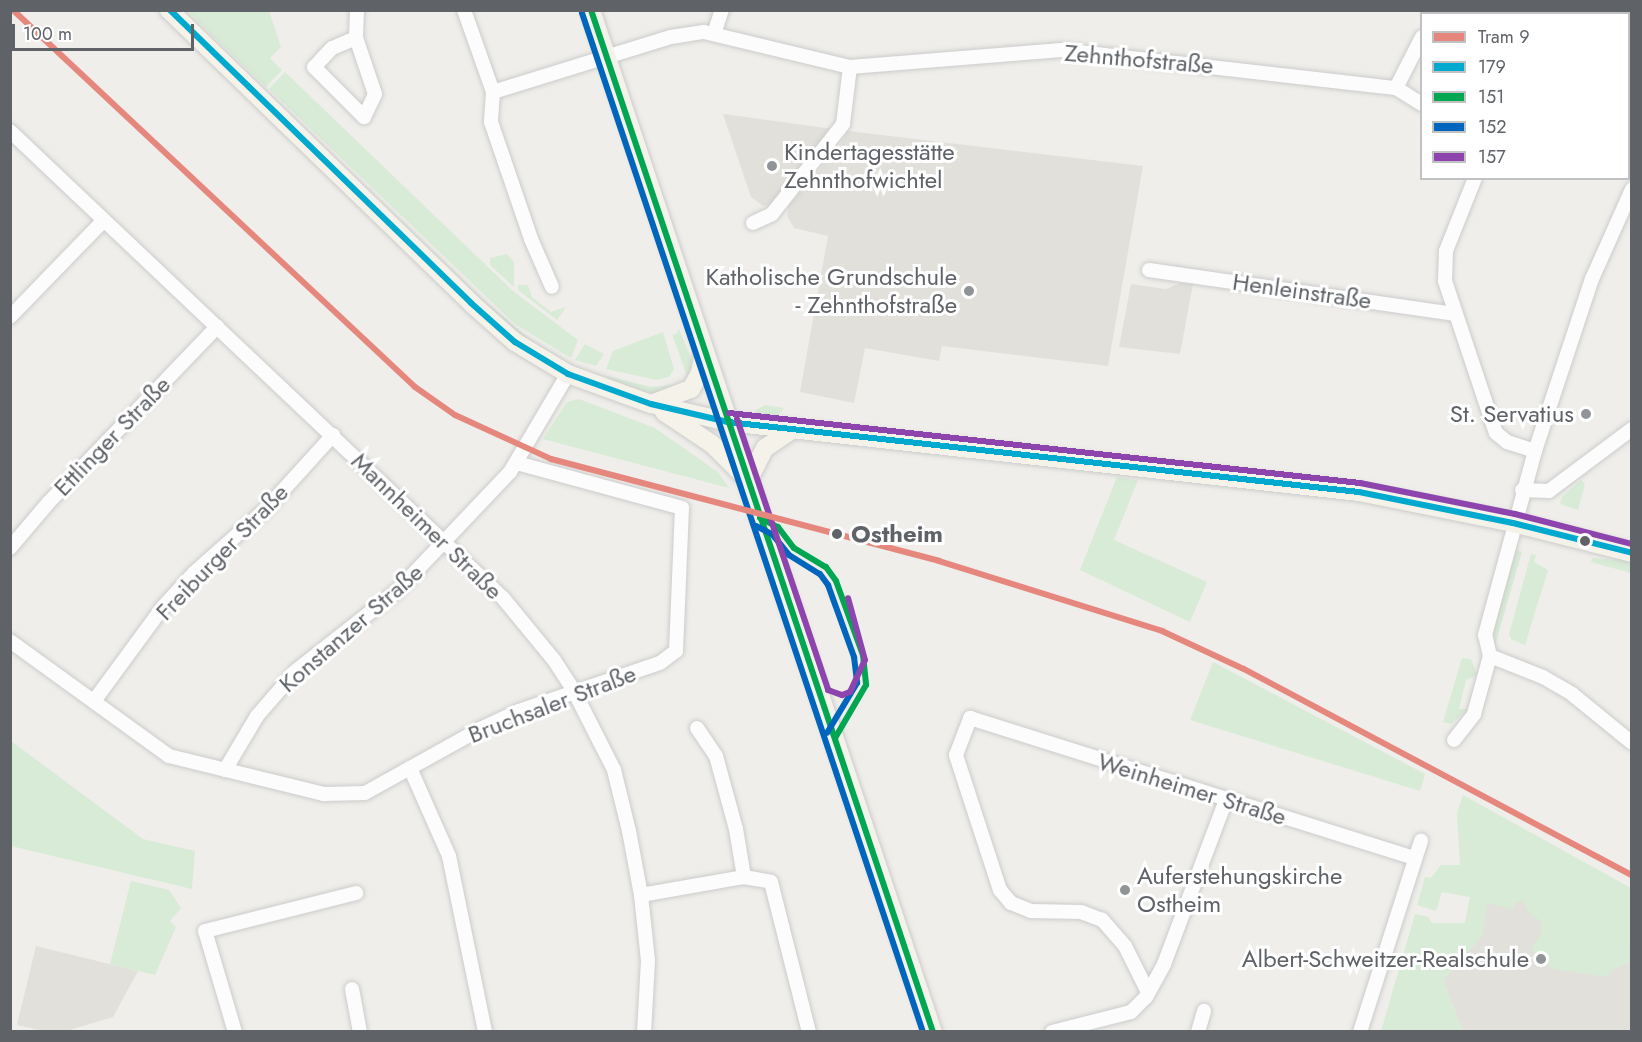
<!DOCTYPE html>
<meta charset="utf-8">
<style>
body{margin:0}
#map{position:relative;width:1642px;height:1042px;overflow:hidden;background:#efeeea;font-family:Jost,sans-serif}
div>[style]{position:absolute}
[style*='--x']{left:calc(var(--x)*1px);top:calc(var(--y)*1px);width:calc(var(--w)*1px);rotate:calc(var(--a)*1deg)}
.education>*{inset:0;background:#e2e0da}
.green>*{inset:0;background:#d8ebd6}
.roads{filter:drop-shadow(0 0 2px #cbcccc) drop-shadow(0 0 2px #cbcccc)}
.minor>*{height:14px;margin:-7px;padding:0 7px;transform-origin:7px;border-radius:7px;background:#fdfcfc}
.major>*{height:18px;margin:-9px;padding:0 9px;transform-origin:9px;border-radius:9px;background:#f4f2e9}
.bus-1>*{height:6px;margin:-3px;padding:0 3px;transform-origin:3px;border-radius:3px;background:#00a9ce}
.bus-2>*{height:6px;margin:-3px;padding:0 3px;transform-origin:3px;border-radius:3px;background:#00a651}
.bus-3>*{height:6px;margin:-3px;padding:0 3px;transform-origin:3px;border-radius:3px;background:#0065bd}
.bus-4>*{height:6px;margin:-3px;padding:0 3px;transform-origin:3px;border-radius:3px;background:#8e44ad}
.tram-1>*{height:6px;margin:-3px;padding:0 3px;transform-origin:3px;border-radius:3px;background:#e6877e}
.dots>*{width:16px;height:16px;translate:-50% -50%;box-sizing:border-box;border:3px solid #fff;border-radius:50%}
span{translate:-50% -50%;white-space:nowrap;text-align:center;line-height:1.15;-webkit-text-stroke:6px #fff;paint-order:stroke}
.street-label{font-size:24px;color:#5f6368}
.poi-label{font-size:24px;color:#5f6368}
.left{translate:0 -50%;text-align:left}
.right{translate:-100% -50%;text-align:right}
.stop-label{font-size:24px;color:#5f6368;font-weight:700}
.frame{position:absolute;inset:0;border:12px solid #5f6368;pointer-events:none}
.legend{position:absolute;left:1420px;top:12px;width:210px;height:168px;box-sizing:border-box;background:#fff;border:2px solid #bfc1c3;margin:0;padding:8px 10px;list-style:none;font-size:18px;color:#5f6368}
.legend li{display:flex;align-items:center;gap:12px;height:30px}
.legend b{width:30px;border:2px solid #bfc1c3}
.scale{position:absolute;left:12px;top:24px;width:182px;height:27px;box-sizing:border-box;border:3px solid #5f6368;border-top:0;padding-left:8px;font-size:18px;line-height:21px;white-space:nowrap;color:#5f6368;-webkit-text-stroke:4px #fff;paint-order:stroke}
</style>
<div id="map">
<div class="education">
<div style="clip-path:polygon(723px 114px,833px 129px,771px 204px,763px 206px,751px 197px)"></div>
<div style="clip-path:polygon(848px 131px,1143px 166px,1108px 366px,942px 346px,939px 361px,865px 348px,854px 403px,800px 392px,828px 236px,794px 228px,787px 216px,789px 205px,838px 148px)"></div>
<div style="clip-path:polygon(1180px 283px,1193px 284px,1180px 354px,1119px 347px,1131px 284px,1166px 289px)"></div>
<div style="clip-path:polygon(1460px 865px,1631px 937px,1631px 1031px,1463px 1031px,1443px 981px,1465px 924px,1470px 897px)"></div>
<div style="clip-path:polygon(36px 946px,138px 971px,113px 1017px,66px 1031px,44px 1031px,17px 1025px)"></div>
</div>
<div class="green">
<div style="clip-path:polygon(269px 11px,281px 47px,270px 58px,282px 70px,266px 87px,188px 12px)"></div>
<div style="clip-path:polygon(184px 13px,481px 298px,531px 340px,568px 362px,522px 337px,464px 284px)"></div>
<div style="clip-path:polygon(285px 72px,513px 291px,578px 340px,571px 358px,515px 324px,269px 89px)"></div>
<div style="clip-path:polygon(507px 254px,514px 262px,514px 287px,490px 265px,490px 258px)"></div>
<div style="clip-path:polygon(518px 285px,528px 285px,532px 297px,551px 312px,566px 307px,557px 320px,518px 290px)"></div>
<div style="clip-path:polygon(679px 329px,692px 361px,688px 379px,672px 334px,675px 335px)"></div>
<div style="clip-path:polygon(663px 332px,674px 369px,669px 377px,657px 380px,606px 369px,613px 351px)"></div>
<div style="clip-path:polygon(585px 344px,604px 354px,596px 366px,575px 360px)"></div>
<div style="clip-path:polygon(608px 376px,651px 387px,676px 385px,657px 395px,605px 379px)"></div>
<div style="clip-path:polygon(579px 399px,655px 428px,718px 472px,729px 488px,543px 439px,567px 402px)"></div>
<div style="clip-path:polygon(765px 405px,784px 408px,776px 418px,755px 415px,756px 410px)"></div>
<div style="clip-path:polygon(1117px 477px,1138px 480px,1114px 540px,1207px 582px,1190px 622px,1080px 570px)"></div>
<div style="clip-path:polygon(1581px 480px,1585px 484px,1578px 510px,1560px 504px,1562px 497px)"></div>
<div style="clip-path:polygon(1516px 550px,1522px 552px,1495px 645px,1494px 629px)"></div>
<div style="clip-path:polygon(1531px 554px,1536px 555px,1534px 562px,1548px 570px,1525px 645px,1511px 639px,1509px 634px)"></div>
<div style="clip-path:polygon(1592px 558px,1631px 561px,1631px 573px,1591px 562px)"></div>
<div style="clip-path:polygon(1462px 658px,1471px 659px,1477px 675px,1466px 680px,1459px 709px,1469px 709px,1451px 724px,1443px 722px)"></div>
<div style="clip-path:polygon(1213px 662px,1425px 774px,1420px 791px,1190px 720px)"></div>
<div style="clip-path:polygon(11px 741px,143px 839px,195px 851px,192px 889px,11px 846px)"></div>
<div style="clip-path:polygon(1463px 795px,1631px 888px,1631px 949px,1628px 950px,1631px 962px,1610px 971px,1607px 977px,1554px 969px,1531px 949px,1540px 936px,1542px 922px,1527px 911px,1524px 901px,1515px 902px,1513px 909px,1487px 903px,1483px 935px,1443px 981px,1463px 1031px,1381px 1031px,1415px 914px,1428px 917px,1432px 923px,1465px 923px,1470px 897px,1442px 892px,1436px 911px,1417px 905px,1425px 877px,1431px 878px,1441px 865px,1460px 865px,1457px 813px)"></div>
<div style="clip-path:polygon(131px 881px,169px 890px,181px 908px,170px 921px,176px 927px,155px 975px,110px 964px)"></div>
</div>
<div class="roads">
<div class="minor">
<div style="--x:464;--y:10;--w:87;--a:70.5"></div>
<div style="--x:493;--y:92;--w:30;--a:94"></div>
<div style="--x:491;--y:122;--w:124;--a:71.1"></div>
<div style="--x:531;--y:239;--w:52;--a:66.4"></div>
<div style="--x:1431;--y:14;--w:4;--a:-76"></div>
<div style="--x:1623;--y:14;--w:5;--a:-53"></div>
<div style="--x:714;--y:34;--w:25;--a:-72"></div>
<div style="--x:356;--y:38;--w:26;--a:157"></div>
<div style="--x:332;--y:48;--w:26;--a:133"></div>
<div style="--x:314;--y:67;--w:71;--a:45"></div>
<div style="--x:364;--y:117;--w:25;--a:-64"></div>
<div style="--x:375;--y:94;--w:59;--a:-108.7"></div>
<div style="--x:356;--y:38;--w:28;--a:-88"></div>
<div style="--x:1396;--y:88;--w:57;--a:-63"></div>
<div style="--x:493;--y:92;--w:186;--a:-17.2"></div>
<div style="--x:671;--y:37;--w:33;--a:-9"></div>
<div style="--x:704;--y:32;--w:150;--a:13.5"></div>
<div style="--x:850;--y:67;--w:212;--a:-4.6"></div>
<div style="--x:1061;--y:50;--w:337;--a:6.5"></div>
<div style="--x:1396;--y:88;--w:31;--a:32"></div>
<div style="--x:10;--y:131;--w:679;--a:43.45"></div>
<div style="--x:503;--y:598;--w:80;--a:50.6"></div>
<div style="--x:554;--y:660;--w:37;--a:57"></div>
<div style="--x:574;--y:691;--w:89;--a:63.1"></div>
<div style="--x:614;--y:770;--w:63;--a:76.2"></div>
<div style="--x:629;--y:831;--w:65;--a:79.4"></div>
<div style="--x:641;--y:895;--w:66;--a:83.9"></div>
<div style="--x:648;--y:961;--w:71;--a:93.2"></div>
<div style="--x:1475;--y:178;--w:79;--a:111.7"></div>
<div style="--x:1446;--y:251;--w:30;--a:92"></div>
<div style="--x:1445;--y:281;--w:160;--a:71.5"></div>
<div style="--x:1496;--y:433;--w:14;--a:39"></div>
<div style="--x:1507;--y:442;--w:29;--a:18"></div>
<div style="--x:753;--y:223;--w:21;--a:-25"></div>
<div style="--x:772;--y:214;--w:115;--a:-51.7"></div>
<div style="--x:843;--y:124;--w:57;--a:-83"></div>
<div style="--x:1149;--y:270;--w:308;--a:8.2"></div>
<div style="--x:10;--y:317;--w:134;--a:-45.9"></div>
<div style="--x:1522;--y:490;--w:27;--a:2"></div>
<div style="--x:1549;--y:491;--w:104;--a:-36.8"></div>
<div style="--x:10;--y:548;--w:60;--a:-49.7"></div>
<div style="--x:49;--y:502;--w:243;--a:-46.2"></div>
<div style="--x:10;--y:641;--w:196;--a:35.9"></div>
<div style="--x:169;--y:756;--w:160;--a:13.8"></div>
<div style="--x:324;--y:794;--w:41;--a:-1.4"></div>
<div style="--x:365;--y:793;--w:132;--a:-29.1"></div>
<div style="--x:480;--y:729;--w:43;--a:-24.8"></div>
<div style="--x:519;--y:711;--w:149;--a:-18.8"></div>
<div style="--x:660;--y:663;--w:20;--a:-37"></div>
<div style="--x:676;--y:651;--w:143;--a:-87.6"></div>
<div style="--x:682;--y:508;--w:172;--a:-164.8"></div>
<div style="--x:1490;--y:656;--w:57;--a:21.6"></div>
<div style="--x:1543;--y:677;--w:34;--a:30"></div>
<div style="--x:1572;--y:694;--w:77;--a:39.2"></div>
<div style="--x:94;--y:701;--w:117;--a:-53.7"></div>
<div style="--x:163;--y:607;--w:46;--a:-47.6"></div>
<div style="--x:194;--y:573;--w:96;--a:-41.6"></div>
<div style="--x:266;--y:509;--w:100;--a:-47.8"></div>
<div style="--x:697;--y:728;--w:34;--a:56"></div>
<div style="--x:716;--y:756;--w:76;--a:74.7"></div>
<div style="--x:736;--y:829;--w:49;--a:80.5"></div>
<div style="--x:1454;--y:740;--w:33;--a:-52"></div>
<div style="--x:1474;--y:714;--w:60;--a:-74.6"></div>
<div style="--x:1490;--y:656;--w:22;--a:-103"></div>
<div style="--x:1485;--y:635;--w:191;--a:-74.8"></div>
<div style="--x:1535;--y:451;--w:181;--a:-71.7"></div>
<div style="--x:1592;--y:279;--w:98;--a:-66"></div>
<div style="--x:410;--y:768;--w:96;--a:66.1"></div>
<div style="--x:449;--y:856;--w:180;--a:78.4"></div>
<div style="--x:225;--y:770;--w:63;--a:-59.3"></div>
<div style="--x:257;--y:716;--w:61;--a:-49"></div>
<div style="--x:297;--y:670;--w:127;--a:-38.3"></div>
<div style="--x:397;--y:591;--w:164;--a:-46.5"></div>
<div style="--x:510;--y:472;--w:114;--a:-59.4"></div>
<div style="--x:641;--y:895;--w:105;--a:-9.9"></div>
<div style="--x:744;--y:877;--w:27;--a:10"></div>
<div style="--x:771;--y:882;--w:155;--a:75.8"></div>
<div style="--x:352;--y:989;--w:44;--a:79.5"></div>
<div style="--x:1148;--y:992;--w:51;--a:-116.6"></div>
<div style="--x:1125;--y:946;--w:35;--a:-131"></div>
<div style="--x:1102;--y:920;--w:22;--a:-159"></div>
<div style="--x:1081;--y:912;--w:50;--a:-178.9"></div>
<div style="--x:1031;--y:911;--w:22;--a:-158"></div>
<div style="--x:1011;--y:903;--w:17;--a:-130"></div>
<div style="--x:1000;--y:890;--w:142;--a:-108.1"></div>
<div style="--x:956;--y:755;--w:40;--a:-69"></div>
<div style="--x:970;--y:718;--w:466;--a:17.5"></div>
<div style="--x:235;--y:1032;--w:105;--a:-106.5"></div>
<div style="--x:205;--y:931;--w:156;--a:-14.1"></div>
<div style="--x:1052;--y:1032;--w:81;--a:-14.2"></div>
<div style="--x:1131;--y:1012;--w:21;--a:-45"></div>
<div style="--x:1146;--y:997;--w:38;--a:-61"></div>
<div style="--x:1164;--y:964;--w:175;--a:-69.3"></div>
<div style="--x:1198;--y:1032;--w:22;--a:-74"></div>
<div style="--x:1360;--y:1032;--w:201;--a:-72.3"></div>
</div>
<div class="major">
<div style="--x:169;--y:10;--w:421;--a:44.1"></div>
<div style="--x:471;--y:303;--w:59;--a:41.6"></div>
<div style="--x:515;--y:342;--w:62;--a:31.1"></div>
<div style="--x:568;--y:374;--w:88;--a:19.9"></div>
<div style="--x:651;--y:404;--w:79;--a:13.2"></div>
<div style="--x:728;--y:422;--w:635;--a:6.33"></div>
<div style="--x:1359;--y:492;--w:157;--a:11.4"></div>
<div style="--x:1513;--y:523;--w:123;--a:14.1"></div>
<div style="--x:591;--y:10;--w:1078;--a:71.5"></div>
<div style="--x:654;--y:403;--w:40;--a:-21"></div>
<div style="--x:691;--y:389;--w:18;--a:-61"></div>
<div style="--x:700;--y:373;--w:21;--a:-79"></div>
<div style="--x:664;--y:412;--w:58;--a:33.7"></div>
<div style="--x:712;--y:444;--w:44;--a:45"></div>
<div style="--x:748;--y:481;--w:37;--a:-63"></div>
<div style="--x:765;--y:448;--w:34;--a:-34"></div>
</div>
</div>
<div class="bus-1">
<div style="--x:170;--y:10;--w:420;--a:44.2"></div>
<div style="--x:471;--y:303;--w:59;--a:41.6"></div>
<div style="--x:515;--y:342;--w:62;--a:31.1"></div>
<div style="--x:568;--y:374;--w:88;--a:19.9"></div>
<div style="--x:651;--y:404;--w:79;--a:13.2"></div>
<div style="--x:728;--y:422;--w:635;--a:6.33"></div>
<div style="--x:1359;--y:492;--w:157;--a:11.4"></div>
<div style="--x:1513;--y:523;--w:123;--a:14.1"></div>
</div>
<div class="bus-2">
<div style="--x:591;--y:10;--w:1078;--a:71.5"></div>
<div style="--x:760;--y:518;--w:20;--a:27"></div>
<div style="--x:778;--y:527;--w:26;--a:53"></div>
<div style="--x:794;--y:548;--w:37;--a:31"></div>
<div style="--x:826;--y:567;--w:17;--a:54"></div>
<div style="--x:836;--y:581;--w:79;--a:70"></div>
<div style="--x:863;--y:655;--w:30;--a:84"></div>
<div style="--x:866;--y:685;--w:61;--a:120.3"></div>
</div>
<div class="bus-3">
<div style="--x:582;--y:13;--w:1075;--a:71.5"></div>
<div style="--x:756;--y:526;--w:18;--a:27"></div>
<div style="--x:772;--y:534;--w:27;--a:51"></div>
<div style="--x:789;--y:555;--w:36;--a:32"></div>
<div style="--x:820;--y:574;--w:14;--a:54"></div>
<div style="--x:828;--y:585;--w:77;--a:70.1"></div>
<div style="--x:854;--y:657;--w:26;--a:83"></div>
<div style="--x:857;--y:683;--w:58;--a:121"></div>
</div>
<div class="bus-4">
<div style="--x:729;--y:413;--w:635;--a:6.33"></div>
<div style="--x:1360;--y:483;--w:158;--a:11.3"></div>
<div style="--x:1515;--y:514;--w:121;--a:14.4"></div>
<div style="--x:737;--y:419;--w:286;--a:71.4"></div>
<div style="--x:828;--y:690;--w:15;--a:20"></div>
<div style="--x:842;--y:695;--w:9;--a:-21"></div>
<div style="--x:850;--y:692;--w:35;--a:-65"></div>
<div style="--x:865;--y:660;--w:64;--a:-105.3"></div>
</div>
<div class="tram-1">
<div style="--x:13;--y:10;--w:551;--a:43.16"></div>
<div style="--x:415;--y:387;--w:49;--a:35"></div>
<div style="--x:455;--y:415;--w:106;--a:24.6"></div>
<div style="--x:551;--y:459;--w:401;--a:14.7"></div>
<div style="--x:939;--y:561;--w:234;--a:17.4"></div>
<div style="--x:1162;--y:631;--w:90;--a:24.9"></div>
<div style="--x:1244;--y:669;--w:439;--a:28"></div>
</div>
<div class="dots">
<div style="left:772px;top:166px;background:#919496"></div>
<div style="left:969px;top:291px;background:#919496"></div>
<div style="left:1586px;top:414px;background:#919496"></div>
<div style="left:837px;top:534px;background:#5f6368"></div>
<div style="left:1585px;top:541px;background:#5f6368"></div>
<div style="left:1125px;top:890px;background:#919496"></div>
<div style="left:1541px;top:959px;background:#919496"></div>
</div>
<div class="street-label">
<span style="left:1139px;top:59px;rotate:5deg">Zehnthofstraße</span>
<span style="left:1302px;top:291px;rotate:8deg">Henleinstraße</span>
<span style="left:112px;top:436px;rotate:-46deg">Ettlinger Straße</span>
<span style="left:427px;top:526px;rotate:44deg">Mannheimer Straße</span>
<span style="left:222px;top:552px;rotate:-46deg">Freiburger Straße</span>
<span style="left:351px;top:628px;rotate:-41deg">Konstanzer Straße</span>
<span style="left:552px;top:704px;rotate:-21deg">Bruchsaler Straße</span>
<span style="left:1192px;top:789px;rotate:17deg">Weinheimer Straße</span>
</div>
<div class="poi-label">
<span class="left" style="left:784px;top:166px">Kindertagesstätte<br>Zehnthofwichtel</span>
<span class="right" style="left:957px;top:291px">Katholische Grundschule<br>- Zehnthofstraße</span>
<span class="right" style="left:1574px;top:414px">St. Servatius</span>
<span class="left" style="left:1137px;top:890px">Auferstehungskirche<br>Ostheim</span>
<span class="right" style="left:1529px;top:959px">Albert-Schweitzer-Realschule</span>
</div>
<div class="stop-label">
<span class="left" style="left:851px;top:534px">Ostheim</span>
</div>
<div class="frame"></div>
<ul class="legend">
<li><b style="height:8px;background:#e6877e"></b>Tram 9</li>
<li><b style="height:8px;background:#00a9ce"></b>179</li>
<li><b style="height:8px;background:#00a651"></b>151</li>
<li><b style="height:8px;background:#0065bd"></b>152</li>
<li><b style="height:8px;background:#8e44ad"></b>157</li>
</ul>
<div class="scale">100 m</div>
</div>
